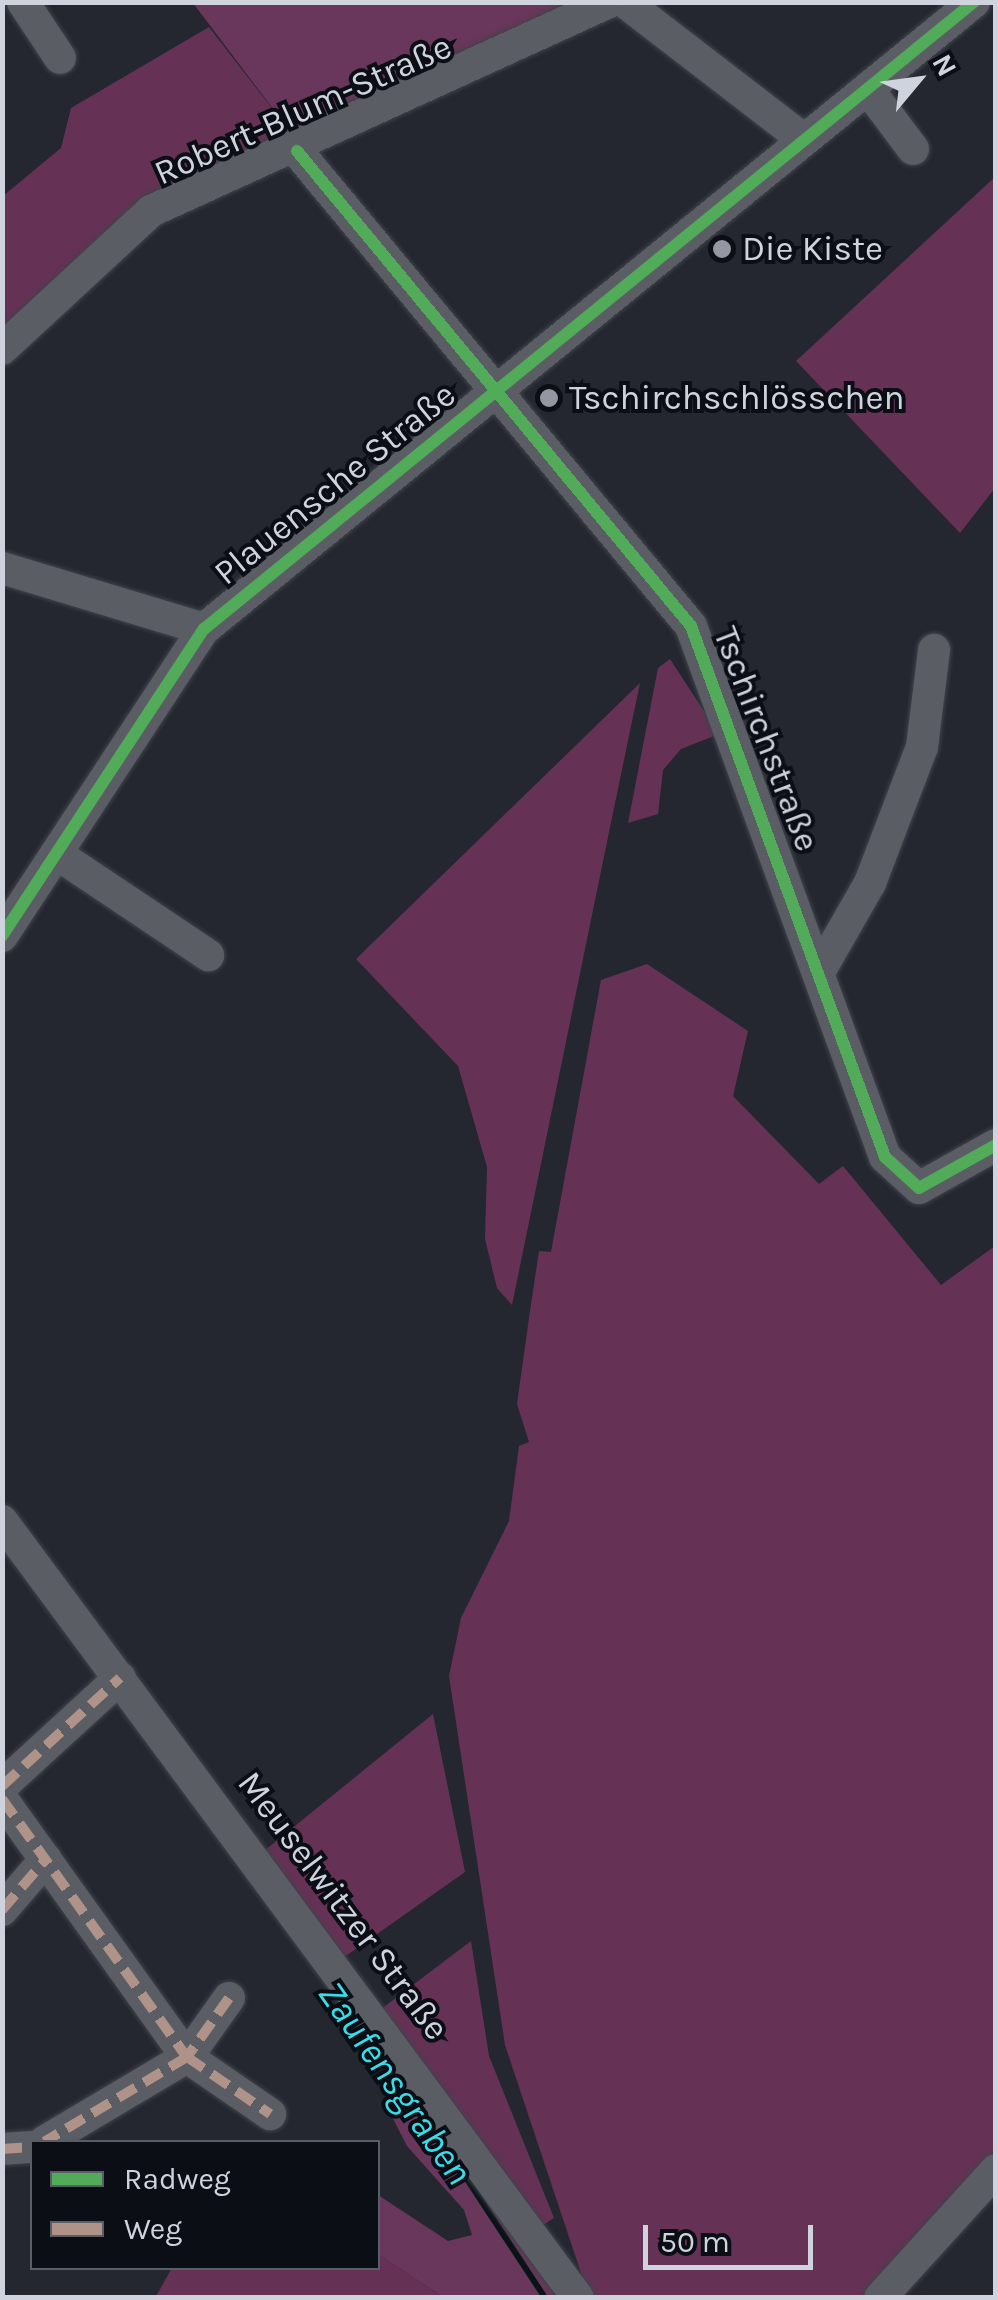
<!DOCTYPE html>
<meta charset="utf-8">
<style>
body{margin:0}
#map{position:relative;width:998px;height:2300px;overflow:hidden;background:#242730;font-family:Karla,sans-serif}
div>[style]{position:absolute}
[style*='--x']{left:calc(var(--x)*1px);top:calc(var(--y)*1px);width:calc(var(--w)*1px);rotate:calc(var(--a)*1deg)}
.green>*{inset:0;background:#653256}
.forest>*{inset:0;background:#69375b}
.stream>*{height:6px;margin:-3px;padding:0 3px;transform-origin:3px;border-radius:3px;background:#081416}
.roads{filter:drop-shadow(0 0 2px #40434b) drop-shadow(0 0 2px #40434b)}
.minor>*{height:32px;margin:-16px;padding:0 16px;transform-origin:16px;border-radius:16px;background:#5b5d65}
.quiet>*{height:10px;margin-top:-5px;transform-origin:0;background:repeating-linear-gradient(90deg,#af9288 0 20px,transparent 0 30px)}
.cycleway>*{height:12px;margin:-6px;padding:0 6px;transform-origin:6px;border-radius:6px;background:#51ab58}
.dots>*{width:28px;height:28px;translate:-50% -50%;box-sizing:border-box;border:5px solid #0b0e15;border-radius:50%}
span{translate:-50% -50%;white-space:nowrap;text-align:center;line-height:1.15;-webkit-text-stroke:8px #0b0e15;paint-order:stroke}
.street-label{font-size:35px;color:#cfd3de}
.poi-label{font-size:35px;color:#cfd3de}
.left{translate:0 -50%;text-align:left}
.water-label{font-size:38px;color:#38dde9;font-style:italic}
.frame{position:absolute;inset:0;border:5px solid #cfd3de;pointer-events:none}
.legend{position:absolute;left:30px;top:2140px;width:350px;height:130px;box-sizing:border-box;background:#0b0e15;border:2px solid #595d65;margin:0;padding:12px 18px;list-style:none;font-size:30px;color:#cfd3de}
.legend li{display:flex;align-items:center;gap:20px;height:50px}
.legend b{width:50px;border:2px solid #595d65}
.north{position:absolute;left:868px;top:30px;width:100px;height:100px;-webkit-text-stroke:8px #0b0e15;paint-order:stroke;rotate:61deg;font-size:28px;font-weight:700;line-height:40px;text-align:center;color:#cfd3de}
.north::after{content:'';display:block;margin:auto;width:35px;height:45px;background:#cfd3de;clip-path:polygon(50% 0,100% 100%,50% 72%,0 100%)}
.scale{position:absolute;left:643px;top:2225px;width:170px;height:45px;box-sizing:border-box;border:5px solid #cfd3de;border-top:0;padding-left:12px;font-size:30px;line-height:35px;white-space:nowrap;color:#cfd3de;-webkit-text-stroke:8px #0b0e15;paint-order:stroke}
</style>
<div id="map">
<div class="green">
<div style="clip-path:polygon(209px 27px,295px 138px,143px 204px,3px 333px,3px 196px,61px 148px,71px 108px)"></div>
<div style="clip-path:polygon(995px 177px,995px 488px,960px 533px,796px 361px)"></div>
<div style="clip-path:polygon(670px 659px,719px 734px,681px 749px,663px 770px,658px 814px,628px 823px,658px 668px)"></div>
<div style="clip-path:polygon(640px 683px,608px 837px,512px 1305px,497px 1288px,485px 1239px,487px 1167px,458px 1066px,356px 959px)"></div>
<div style="clip-path:polygon(647px 964px,748px 1031px,733px 1096px,819px 1184px,843px 1166px,941px 1285px,995px 1246px,995px 2158px,871px 2297px,589px 2297px,505px 2045px,449px 1676px,461px 1618px,509px 1521px,519px 1446px,529px 1442px,517px 1404px,530px 1311px,539px 1251px,551px 1252px,601px 980px)"></div>
<div style="clip-path:polygon(433px 1714px,465px 1872px,343px 1958px,264px 1851px)"></div>
<div style="clip-path:polygon(471px 1941px,489px 2056px,554px 2218px,540px 2227px,380px 2010px)"></div>
<div style="clip-path:polygon(378px 2254px,443px 2297px,155px 2298px,172px 2268px,378px 2268px)"></div>
</div>
<div class="forest">
<div style="clip-path:polygon(193px 3px,582px 3px,295px 138px)"></div>
<div style="clip-path:polygon(413px 2087px,535px 2255px,556px 2297px,443px 2297px,378px 2254px,378px 2195px,448px 2241px,472px 2235px,464px 2210px,407px 2146px,386px 2105px)"></div>
</div>
<div class="stream">
<div style="--x:444;--y:2144;--w:184;--a:56.7"></div>
</div>
<div class="roads">
<div class="minor">
<div style="--x:23;--y:2;--w:67;--a:56.5"></div>
<div style="--x:625;--y:2;--w:225;--a:37.6"></div>
<div style="--x:868;--y:89;--w:75;--a:53.1"></div>
<div style="--x:297;--y:151;--w:617;--a:50.33"></div>
<div style="--x:691;--y:626;--w:565;--a:69.93"></div>
<div style="--x:885;--y:1157;--w:46;--a:42.4"></div>
<div style="--x:919;--y:1188;--w:88;--a:-29.2"></div>
<div style="--x:2;--y:349;--w:203;--a:-42.8"></div>
<div style="--x:151;--y:211;--w:503;--a:-24.53"></div>
<div style="--x:2;--y:568;--w:211;--a:16.8"></div>
<div style="--x:57;--y:854;--w:182;--a:33.8"></div>
<div style="--x:2;--y:936;--w:367;--a:-56.7"></div>
<div style="--x:204;--y:629;--w:993;--a:-39.16"></div>
<div style="--x:819;--y:972;--w:103;--a:-60.2"></div>
<div style="--x:870;--y:883;--w:146;--a:-69.1"></div>
<div style="--x:922;--y:747;--w:98;--a:-82.9"></div>
<div style="--x:2;--y:1521;--w:967;--a:53.45"></div>
<div style="--x:2;--y:1786;--w:160;--a:-42.5"></div>
<div style="--x:2;--y:1799;--w:317;--a:54.4"></div>
<div style="--x:187;--y:2057;--w:166;--a:149.3"></div>
<div style="--x:2;--y:1910;--w:67;--a:-49.2"></div>
<div style="--x:229;--y:1998;--w:72;--a:125.4"></div>
<div style="--x:187;--y:2057;--w:101;--a:34.5"></div>
<div style="--x:2;--y:2149;--w:30;--a:-4"></div>
<div style="--x:880;--y:2298;--w:173;--a:-47.8"></div>
</div>
</div>
<div class="quiet">
<div style="--x:2;--y:1786;--w:160;--a:-42.5"></div>
<div style="--x:2;--y:1799;--w:317;--a:54.4"></div>
<div style="--x:187;--y:2057;--w:166;--a:149.3"></div>
<div style="--x:2;--y:1910;--w:67;--a:-49.2"></div>
<div style="--x:229;--y:1998;--w:72;--a:125.4"></div>
<div style="--x:187;--y:2057;--w:101;--a:34.5"></div>
<div style="--x:2;--y:2149;--w:30;--a:-4"></div>
</div>
<div class="cycleway">
<div style="--x:297;--y:151;--w:617;--a:50.33"></div>
<div style="--x:691;--y:626;--w:565;--a:69.93"></div>
<div style="--x:885;--y:1157;--w:46;--a:42.4"></div>
<div style="--x:919;--y:1188;--w:88;--a:-29.2"></div>
<div style="--x:2;--y:936;--w:367;--a:-56.7"></div>
<div style="--x:204;--y:629;--w:993;--a:-39.16"></div>
</div>
<div class="dots">
<div style="left:722px;top:249px;background:#9397a1"></div>
<div style="left:549px;top:398px;background:#9397a1"></div>
</div>
<div class="street-label">
<span style="left:303px;top:110px;rotate:-24deg">Robert-Blum-Straße</span>
<span style="left:335px;top:484px;rotate:-39deg">Plauensche Straße</span>
<span style="left:766px;top:739px;rotate:69deg">Tschirchstraße</span>
<span style="left:343px;top:1906px;rotate:53deg">Meuselwitzer Straße</span>
</div>
<div class="poi-label">
<span class="left" style="left:742px;top:249px">Die Kiste</span>
<span class="left" style="left:569px;top:398px">Tschirchschlösschen</span>
</div>
<div class="water-label">
<span style="left:395px;top:2083px;rotate:55deg">Zaufensgraben</span>
</div>
<div class="frame"></div>
<ul class="legend">
<li><b style="height:12px;background:#51ab58"></b>Radweg</li>
<li><b style="height:12px;background:#af9288"></b>Weg</li>
</ul>
<div class="north">N</div>
<div class="scale">50 m</div>
</div>
